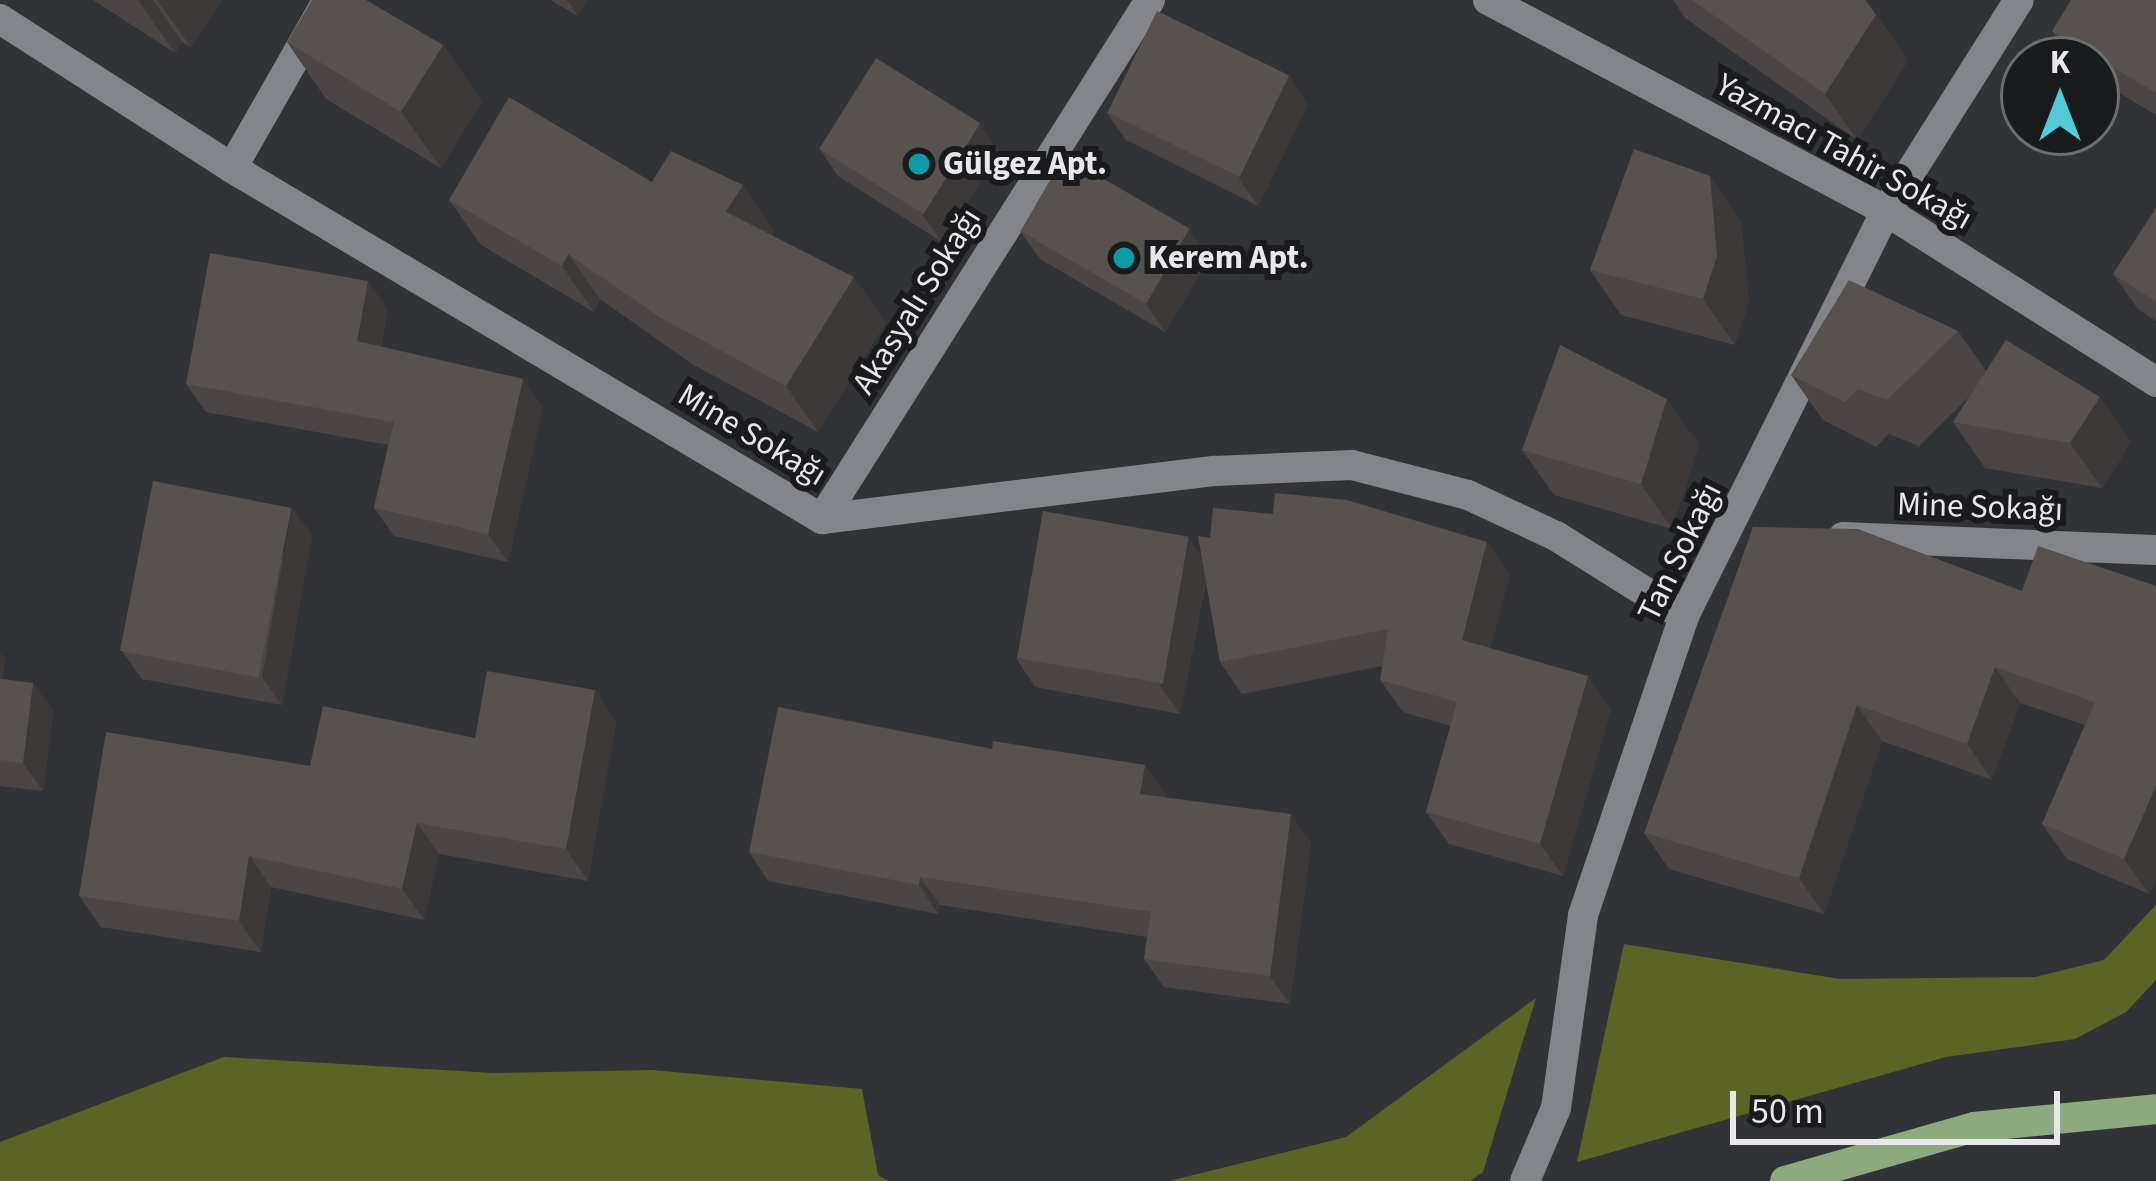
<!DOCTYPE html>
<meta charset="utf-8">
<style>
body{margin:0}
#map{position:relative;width:2156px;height:1181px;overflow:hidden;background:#323337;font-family:"Source Sans 3",sans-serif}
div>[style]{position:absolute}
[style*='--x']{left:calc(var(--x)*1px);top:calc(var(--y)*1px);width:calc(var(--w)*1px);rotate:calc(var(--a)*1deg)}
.green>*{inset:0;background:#5b6325}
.minor>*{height:30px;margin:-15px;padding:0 15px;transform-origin:15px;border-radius:15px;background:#84858a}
.major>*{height:30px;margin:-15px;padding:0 15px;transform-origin:15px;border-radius:15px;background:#8caa7d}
.wall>*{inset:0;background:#4b4645}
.shaded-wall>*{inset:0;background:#3d3938}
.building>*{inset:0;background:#575150;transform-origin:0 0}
.dots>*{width:33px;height:33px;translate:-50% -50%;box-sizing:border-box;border:6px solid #1a1b1d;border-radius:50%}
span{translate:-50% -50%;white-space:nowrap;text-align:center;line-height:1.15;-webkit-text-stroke:12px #1a1b1d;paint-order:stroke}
.street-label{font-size:33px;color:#e8e8eb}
.poi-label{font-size:33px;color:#e8e8eb;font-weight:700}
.left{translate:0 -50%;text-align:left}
.north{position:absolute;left:2000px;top:36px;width:120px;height:120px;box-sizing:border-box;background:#1a1b1d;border:3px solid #6c6d6f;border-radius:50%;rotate:0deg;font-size:33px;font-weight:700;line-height:48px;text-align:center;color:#e8e8eb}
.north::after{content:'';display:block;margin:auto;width:42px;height:54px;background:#52cbd8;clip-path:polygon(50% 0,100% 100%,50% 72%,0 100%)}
.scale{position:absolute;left:1730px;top:1091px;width:330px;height:54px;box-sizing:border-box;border:6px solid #e8e8eb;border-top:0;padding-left:15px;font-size:36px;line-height:42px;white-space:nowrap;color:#e8e8eb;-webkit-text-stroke:9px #1a1b1d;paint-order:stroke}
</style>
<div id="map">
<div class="green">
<div style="clip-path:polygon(2156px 905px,2156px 980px,2126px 1012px,2075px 1039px,1946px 1057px,1577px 1162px,1624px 944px,1840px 979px,2035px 977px,2104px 960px)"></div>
<div style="clip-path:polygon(1536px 998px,1483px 1172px,1470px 1181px,1169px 1181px,1346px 1137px)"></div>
<div style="clip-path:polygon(224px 1057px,493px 1073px,652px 1070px,862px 1089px,878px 1175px,888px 1181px,0 1181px,0 1142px)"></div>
</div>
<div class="minor">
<div style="--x:1488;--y:0;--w:450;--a:27.9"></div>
<div style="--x:1886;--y:211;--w:320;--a:32.3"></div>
<div style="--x:0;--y:19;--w:276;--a:32.7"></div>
<div style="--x:232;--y:168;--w:687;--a:30.75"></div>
<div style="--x:822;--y:519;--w:396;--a:-7"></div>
<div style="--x:1215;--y:471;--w:137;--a:-2.5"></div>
<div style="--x:1352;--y:465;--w:120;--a:14.5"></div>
<div style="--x:1468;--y:495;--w:97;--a:25"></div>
<div style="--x:1556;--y:536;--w:151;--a:32"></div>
<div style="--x:232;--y:168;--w:193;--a:-60.3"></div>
<div style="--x:822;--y:519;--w:614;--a:-57.71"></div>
<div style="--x:1843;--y:537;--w:313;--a:2.4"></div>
<div style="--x:1525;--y:1181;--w:79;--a:-67"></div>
<div style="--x:1556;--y:1108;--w:195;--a:-82"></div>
<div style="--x:1583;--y:915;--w:316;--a:-71.3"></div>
<div style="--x:1684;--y:616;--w:453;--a:-63.5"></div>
<div style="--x:1886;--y:211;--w:249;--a:-57.8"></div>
</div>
<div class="major">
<div style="--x:1785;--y:1181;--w:197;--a:-15.9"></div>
<div style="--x:1974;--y:1127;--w:183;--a:-5.6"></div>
</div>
<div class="wall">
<div style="clip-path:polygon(93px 0,222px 0,191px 47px,182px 42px,175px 53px)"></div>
<div style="clip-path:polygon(550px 0,587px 0,578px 16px)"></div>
<div style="clip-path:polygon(1673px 0,1866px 0,1908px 61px,1857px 140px,1685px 18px)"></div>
<div style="clip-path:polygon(2156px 0,2156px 115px,2096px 79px,2096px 60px,2073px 60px,2052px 31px)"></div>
<div style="clip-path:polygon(287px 42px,443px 45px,482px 102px,441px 168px,326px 99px)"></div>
<div style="clip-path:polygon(1308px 105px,1258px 206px,1126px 140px,1106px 112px)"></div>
<div style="clip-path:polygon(819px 148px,1000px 152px,942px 242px,838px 176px)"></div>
<div style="clip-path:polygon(1710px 176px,1741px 222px,1749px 301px,1735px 345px,1621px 315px,1590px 270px)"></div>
<div style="clip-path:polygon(652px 182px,774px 230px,772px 235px,886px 322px,818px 432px,692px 364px,600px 299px,594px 312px,481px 245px,449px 200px)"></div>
<div style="clip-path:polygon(2156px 208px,2156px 321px,2138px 309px,2113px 274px)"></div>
<div style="clip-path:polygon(1020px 231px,1209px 258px,1165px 332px,1040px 259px)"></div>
<div style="clip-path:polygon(368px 281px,388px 310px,381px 347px,523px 379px,543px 407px,508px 562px,394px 536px,374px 508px,388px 445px,206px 412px,186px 384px)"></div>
<div style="clip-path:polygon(1958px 331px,1986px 371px,2131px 442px,2102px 488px,1985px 468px,1953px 422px,1970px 396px,1919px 446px,1889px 434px,1876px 447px,1823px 420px,1791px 375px)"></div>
<div style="clip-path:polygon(1699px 444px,1672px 529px,1554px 495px,1522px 450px)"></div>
<div style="clip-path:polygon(312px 535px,282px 705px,142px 679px,122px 651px)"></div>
<div style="clip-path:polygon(1201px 555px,1510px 574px,1490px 649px,1611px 709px,1563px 876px,1449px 844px,1426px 812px,1451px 726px,1403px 712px,1380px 680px,1382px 666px,1242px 694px,1220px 662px,1206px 581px,1180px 714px,1035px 687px,1016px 658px)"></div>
<div style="clip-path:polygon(2156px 586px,2156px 879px,2149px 894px,2067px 859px,2042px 824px,2085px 725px,2020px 703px,1992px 780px,1882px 741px,1824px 914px,1669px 869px,1644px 833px,2022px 591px)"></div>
<div style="clip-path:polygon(0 653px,5px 659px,2px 679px,33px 683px,53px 711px,43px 791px,0 786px)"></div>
<div style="clip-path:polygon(595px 690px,616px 721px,588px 881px,439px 854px,424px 920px,271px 887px,261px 952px,101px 927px,79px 896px,310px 766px,475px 738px)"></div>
<div style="clip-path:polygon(992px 749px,1145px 765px,1165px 793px,1164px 797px,1311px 842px,1290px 1004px,1164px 987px,1144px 959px,1147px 937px,940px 905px,938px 914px,768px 881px,749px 852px)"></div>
</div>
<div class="shaded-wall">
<div style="clip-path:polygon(138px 0,153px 0,182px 42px,175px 53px)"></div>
<div style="clip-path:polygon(157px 0,222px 0,191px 47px)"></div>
<div style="clip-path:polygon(567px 0,587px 0,578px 16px)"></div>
<div style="clip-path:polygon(1865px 0,1908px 61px,1857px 140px,1825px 94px)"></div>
<div style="clip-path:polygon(443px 45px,482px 102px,441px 168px,401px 112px)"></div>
<div style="clip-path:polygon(1289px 76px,1308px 105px,1258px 206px,1238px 177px)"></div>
<div style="clip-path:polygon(980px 124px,1000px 152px,942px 242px,922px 214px)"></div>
<div style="clip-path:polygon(1710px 176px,1741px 222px,1749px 301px,1735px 345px,1703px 299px)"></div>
<div style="clip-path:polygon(743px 185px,774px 230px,758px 258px,726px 212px)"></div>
<div style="clip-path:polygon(1189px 229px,1209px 258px,1165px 332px,1146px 304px)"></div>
<div style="clip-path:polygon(568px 254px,600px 299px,594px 312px,562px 266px)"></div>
<div style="clip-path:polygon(854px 277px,886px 322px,818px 432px,786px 386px)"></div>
<div style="clip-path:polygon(368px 281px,388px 310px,376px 369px,357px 341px)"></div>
<div style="clip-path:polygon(523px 379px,543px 407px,508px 562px,488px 534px)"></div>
<div style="clip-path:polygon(2100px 397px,2131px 442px,2102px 488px,2070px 443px)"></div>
<div style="clip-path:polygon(1667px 399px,1699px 444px,1672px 529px,1641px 484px)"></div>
<div style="clip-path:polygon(292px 507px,312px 535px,282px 705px,262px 677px)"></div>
<div style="clip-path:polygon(1189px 538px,1208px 566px,1180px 714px,1160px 686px)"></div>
<div style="clip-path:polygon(1487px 542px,1510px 574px,1484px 673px,1462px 640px)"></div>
<div style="clip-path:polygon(0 653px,5px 659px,0 697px)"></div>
<div style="clip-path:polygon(1995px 667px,2020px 703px,1992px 780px,1967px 744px)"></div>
<div style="clip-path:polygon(1588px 676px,1611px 709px,1563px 876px,1540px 844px)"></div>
<div style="clip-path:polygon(33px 683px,53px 711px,43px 791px,23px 763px)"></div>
<div style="clip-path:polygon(595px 690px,616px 721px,588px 881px,566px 849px)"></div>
<div style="clip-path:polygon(1857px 705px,1882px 741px,1824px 914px,1799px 878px)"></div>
<div style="clip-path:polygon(1145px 765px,1165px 793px,1160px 822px,1140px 794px)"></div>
<div style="clip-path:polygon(2156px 786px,2156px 879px,2149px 894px,2124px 859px)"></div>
<div style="clip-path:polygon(1291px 814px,1311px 842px,1290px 1004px,1270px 976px)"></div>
<div style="clip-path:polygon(417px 823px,439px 854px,424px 920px,402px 889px)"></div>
<div style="clip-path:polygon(249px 856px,271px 887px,261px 952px,239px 921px)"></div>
<div style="clip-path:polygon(920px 877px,940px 905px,938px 914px,919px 885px)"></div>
</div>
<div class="building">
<div style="clip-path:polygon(312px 0,366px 0,443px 45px,401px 112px,287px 42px)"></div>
<div style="clip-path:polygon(1692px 0,1865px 0,1876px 15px,1825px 94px)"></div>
<div style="clip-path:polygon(2071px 0,2156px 0,2156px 93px,2052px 31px)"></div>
<div style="left:1157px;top:11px;width:147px;height:113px;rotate:26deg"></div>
<div style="left:876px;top:58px;width:123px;height:107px;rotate:32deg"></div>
<div style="clip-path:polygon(509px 97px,652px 182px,671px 151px,743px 185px,726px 212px,854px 277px,786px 386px,661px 318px,568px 254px,562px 266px,449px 200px)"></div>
<div style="clip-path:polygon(1634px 149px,1710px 176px,1717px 256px,1703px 299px,1590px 270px)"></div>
<div style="left:1064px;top:156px;width:145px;height:87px;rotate:30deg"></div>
<div style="clip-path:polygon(2156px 208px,2156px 302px,2113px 274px)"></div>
<div style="clip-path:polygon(210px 253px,368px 281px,357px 341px,523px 379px,488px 534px,374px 508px,394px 422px,186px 384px)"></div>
<div style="clip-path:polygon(1849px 280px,1958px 331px,1887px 400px,1858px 389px,1844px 402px,1791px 375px)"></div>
<div style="clip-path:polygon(2006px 340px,2100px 397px,2070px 443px,1953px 422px)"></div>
<div style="clip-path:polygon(1560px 345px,1667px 399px,1641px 484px,1522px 450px)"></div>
<div style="left:153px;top:481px;width:141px;height:173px;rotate:11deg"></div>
<div style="clip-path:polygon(1275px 493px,1347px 500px,1487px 542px,1462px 640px,1588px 676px,1540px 844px,1426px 812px,1457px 702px,1380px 680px,1388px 629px,1220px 662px,1198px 536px,1210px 538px,1213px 508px,1273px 514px)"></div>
<div style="left:1043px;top:511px;width:148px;height:149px;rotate:10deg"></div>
<div style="clip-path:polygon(1753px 527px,1858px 529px,2022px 591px,2038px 546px,2156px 586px,2156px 786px,2124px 859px,2042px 824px,2095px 702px,1995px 667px,1967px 744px,1857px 705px,1799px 878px,1644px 833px)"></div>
<div style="clip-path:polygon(487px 671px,595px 690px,566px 849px,417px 823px,402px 889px,249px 856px,239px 921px,79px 896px,106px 732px,310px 766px,323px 706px,475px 738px)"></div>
<div style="clip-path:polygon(0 679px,33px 683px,23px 763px,0 760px)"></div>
<div style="clip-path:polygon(778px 707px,992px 749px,993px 741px,1145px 765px,1140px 794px,1291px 814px,1270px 976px,1144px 959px,1151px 912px,920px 877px,919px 885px,749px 852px)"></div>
</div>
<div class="dots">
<div style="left:919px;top:164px;background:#0f9aa8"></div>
<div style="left:1124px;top:258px;background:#0f9aa8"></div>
</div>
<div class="street-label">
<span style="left:1844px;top:152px;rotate:29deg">Yazmacı Tahir Sokağı</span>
<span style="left:917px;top:301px;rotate:-58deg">Akasyalı Sokağı</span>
<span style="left:752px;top:435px;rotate:31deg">Mine Sokağı</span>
<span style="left:1980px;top:507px;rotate:2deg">Mine Sokağı</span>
<span style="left:1680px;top:552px;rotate:-64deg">Tan Sokağı</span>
</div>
<div class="poi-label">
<span class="left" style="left:943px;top:164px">Gülgez Apt.</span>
<span class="left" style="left:1148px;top:258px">Kerem Apt.</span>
</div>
<div class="north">K</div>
<div class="scale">50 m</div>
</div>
